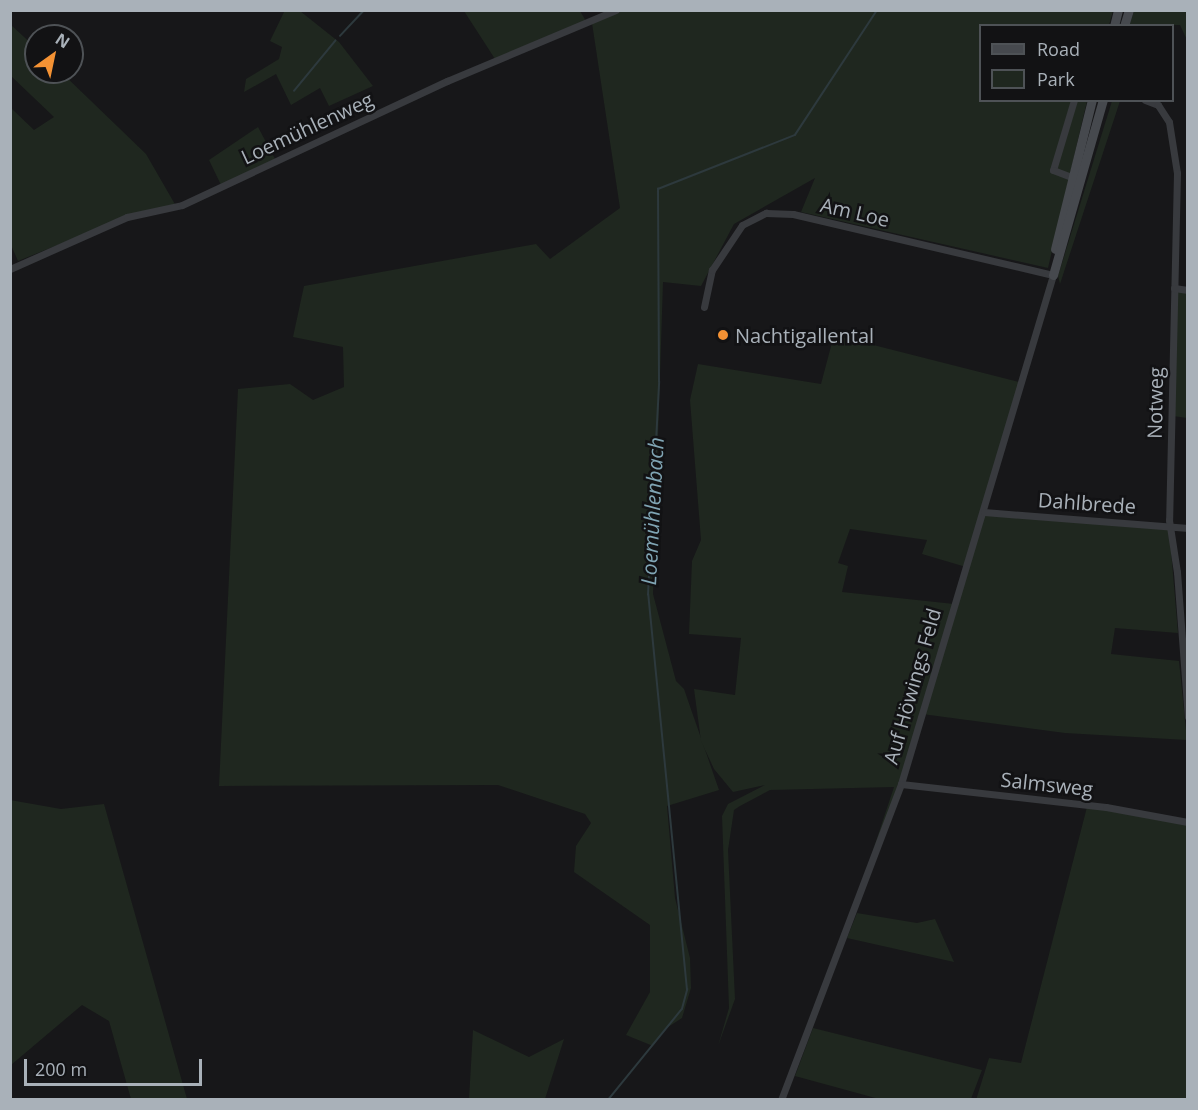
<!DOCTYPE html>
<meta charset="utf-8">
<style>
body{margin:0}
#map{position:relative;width:1198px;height:1110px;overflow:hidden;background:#171719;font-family:"Open Sans",sans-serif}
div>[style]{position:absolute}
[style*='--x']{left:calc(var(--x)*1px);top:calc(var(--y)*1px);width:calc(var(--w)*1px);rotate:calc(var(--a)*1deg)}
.green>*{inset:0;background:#1f271f}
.stream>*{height:1.5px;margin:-0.75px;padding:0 0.75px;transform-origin:0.75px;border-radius:0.75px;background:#2d393d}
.minor>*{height:7px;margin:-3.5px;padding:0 3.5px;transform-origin:3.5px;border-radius:3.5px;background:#383a3e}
.secondary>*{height:9px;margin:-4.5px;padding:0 4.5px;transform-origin:4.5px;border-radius:4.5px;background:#46494e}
.dots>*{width:16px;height:16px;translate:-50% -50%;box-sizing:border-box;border:3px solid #121214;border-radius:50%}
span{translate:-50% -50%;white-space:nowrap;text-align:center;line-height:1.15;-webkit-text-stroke:5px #121214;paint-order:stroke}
.street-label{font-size:20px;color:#a9b1b9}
.poi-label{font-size:20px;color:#a9b1b9}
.left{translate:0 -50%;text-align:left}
.water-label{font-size:21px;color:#80a5b4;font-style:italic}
.frame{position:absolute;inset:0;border:12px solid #a9b1b9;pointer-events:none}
.legend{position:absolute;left:979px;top:24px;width:195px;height:78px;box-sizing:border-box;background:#121214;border:2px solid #4e5256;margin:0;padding:8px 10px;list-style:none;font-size:18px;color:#a9b1b9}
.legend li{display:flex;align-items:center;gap:12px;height:30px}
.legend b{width:30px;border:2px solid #4e5256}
.north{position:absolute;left:24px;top:24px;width:60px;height:60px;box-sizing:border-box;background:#121214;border:2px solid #4e5256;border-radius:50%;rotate:33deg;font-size:16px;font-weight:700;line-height:24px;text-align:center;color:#a9b1b9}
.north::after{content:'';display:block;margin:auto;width:21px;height:27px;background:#f49234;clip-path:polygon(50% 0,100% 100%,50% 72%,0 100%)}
.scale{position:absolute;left:24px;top:1059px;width:178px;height:27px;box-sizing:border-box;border:3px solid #a9b1b9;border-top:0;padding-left:8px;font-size:18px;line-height:21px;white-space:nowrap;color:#a9b1b9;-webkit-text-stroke:4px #121214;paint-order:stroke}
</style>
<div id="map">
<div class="green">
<div style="clip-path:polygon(285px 10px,300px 11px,339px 42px,373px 86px,329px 106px,320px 88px,291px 105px,276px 74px,244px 92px,246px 79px,279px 59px,282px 47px,270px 41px)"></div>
<div style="clip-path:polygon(624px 10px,1113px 11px,1109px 25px,980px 26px,980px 100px,1087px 101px,1048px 268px,801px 212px,815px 178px,734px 224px,701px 286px,663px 282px,653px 594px,676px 681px,684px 689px,719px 790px,667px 806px,675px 898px,690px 958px,691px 988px,682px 1018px,665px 1029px,653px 1046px,626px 1035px,650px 992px,650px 925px,574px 872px,576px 846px,591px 823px,585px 814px,498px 785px,219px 786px,238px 389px,290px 384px,313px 400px,344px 387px,343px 347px,293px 337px,304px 286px,536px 244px,550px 259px,620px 208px,592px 23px)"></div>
<div style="clip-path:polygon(464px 11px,580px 11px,586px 21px,495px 59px)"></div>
<div style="clip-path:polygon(1134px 11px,1187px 11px,1187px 40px,1180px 25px,1129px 26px)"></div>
<div style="clip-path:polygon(10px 24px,36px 48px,36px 72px,61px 72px,146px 154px,176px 206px,127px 217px,18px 261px,11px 245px,11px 108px,34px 130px,54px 117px,11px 76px)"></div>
<div style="clip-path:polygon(1112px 101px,1120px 101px,1060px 284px,1058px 276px)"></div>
<div style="clip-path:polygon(258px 127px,275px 159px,221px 185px,209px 160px)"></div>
<div style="clip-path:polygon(1177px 292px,1187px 292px,1187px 418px,1173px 416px)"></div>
<div style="clip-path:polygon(evenodd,834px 335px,1023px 383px,984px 511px,1169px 527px,1178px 633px,1115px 628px,1111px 654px,1179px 661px,1187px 740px,1065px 733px,922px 714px,901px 784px,873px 850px,894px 787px,770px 790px,740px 806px,734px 810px,728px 850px,735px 999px,718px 1046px,729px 1008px,722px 816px,728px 804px,765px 785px,733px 792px,714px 769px,701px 741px,694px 689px,735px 695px,741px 638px,689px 634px,692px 561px,701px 540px,690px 400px,698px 364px,821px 384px,834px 335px,850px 529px,927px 540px,922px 554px,966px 567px,954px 604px,842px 592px,848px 566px,838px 563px,850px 529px)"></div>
<div style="clip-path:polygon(10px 800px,61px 809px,104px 804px,187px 1099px,131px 1099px,109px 1021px,82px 1005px,11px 1065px)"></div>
<div style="clip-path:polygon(1087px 807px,1187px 825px,1187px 1099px,976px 1100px,989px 1058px,1021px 1063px)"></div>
<div style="clip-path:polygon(857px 913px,917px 923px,935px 919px,954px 962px,847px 938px)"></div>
<div style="clip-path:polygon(813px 1028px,982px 1070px,971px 1099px,879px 1099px,795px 1076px)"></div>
<div style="clip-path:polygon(473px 1030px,529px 1057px,564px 1039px,545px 1099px,469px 1099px)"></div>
</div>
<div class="stream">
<div style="--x:340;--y:36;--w:35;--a:-47"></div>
<div style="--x:294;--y:91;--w:65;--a:-50.6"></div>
<div style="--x:608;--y:1100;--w:117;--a:-50.9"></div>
<div style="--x:682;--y:1009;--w:20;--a:-75"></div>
<div style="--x:687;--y:990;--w:397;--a:-95.6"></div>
<div style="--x:648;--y:595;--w:213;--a:-87"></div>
<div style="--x:659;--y:382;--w:193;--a:-90.3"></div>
<div style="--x:658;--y:189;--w:147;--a:-21.5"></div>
<div style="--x:795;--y:135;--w:149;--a:-56.7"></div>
</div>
<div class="minor">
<div style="--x:1074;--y:100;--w:73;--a:106.7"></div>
<div style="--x:1053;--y:170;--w:26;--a:21"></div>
<div style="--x:1145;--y:100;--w:14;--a:21"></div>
<div style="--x:1158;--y:105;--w:20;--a:57"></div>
<div style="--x:1169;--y:122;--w:52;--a:81.1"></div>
<div style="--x:1177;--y:173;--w:347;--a:91.3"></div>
<div style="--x:1169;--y:520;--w:53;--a:81.3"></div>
<div style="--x:1177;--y:572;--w:145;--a:85.7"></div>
<div style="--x:10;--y:269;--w:128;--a:-24"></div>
<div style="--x:127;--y:217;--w:56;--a:-12.3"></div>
<div style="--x:182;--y:205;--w:293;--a:-25.1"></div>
<div style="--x:447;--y:81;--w:183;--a:-22.8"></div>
<div style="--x:1174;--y:288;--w:14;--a:8"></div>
<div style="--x:704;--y:307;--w:38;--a:-78"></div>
<div style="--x:712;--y:270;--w:54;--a:-56.3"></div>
<div style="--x:742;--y:225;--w:27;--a:-27"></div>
<div style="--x:766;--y:213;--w:27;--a:2"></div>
<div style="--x:793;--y:214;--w:267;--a:13.2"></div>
<div style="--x:1053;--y:275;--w:531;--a:106.63"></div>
<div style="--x:901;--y:784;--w:338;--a:110.8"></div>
<div style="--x:984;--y:512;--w:205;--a:4.5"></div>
<div style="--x:901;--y:784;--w:206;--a:6.4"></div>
<div style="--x:1106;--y:807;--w:83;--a:10.4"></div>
</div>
<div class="secondary">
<div style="--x:1114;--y:26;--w:16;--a:-76"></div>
<div style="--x:1124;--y:26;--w:17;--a:-73"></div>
<div style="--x:1055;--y:249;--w:154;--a:-76.1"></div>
<div style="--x:1053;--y:275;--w:182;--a:-74.1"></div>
</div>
<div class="dots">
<div style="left:723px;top:335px;background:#f49234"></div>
</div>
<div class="street-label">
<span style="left:307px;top:128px;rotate:-25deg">Loemühlenweg</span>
<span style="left:855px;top:212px;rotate:13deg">Am Loe</span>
<span style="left:1155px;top:403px;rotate:-89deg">Notweg</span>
<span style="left:1087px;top:503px;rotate:4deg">Dahlbrede</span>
<span style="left:912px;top:686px;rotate:-74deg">Auf Höwings Feld</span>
<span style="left:1047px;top:784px;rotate:6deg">Salmsweg</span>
</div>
<div class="poi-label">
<span class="left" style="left:735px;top:335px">Nachtigallental</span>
</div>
<div class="water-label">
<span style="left:652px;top:511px;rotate:-87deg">Loemühlenbach</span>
</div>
<div class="frame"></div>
<ul class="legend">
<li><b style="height:8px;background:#46494e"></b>Road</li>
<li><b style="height:16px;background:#1f271f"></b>Park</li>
</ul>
<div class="north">N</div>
<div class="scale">200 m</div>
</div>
